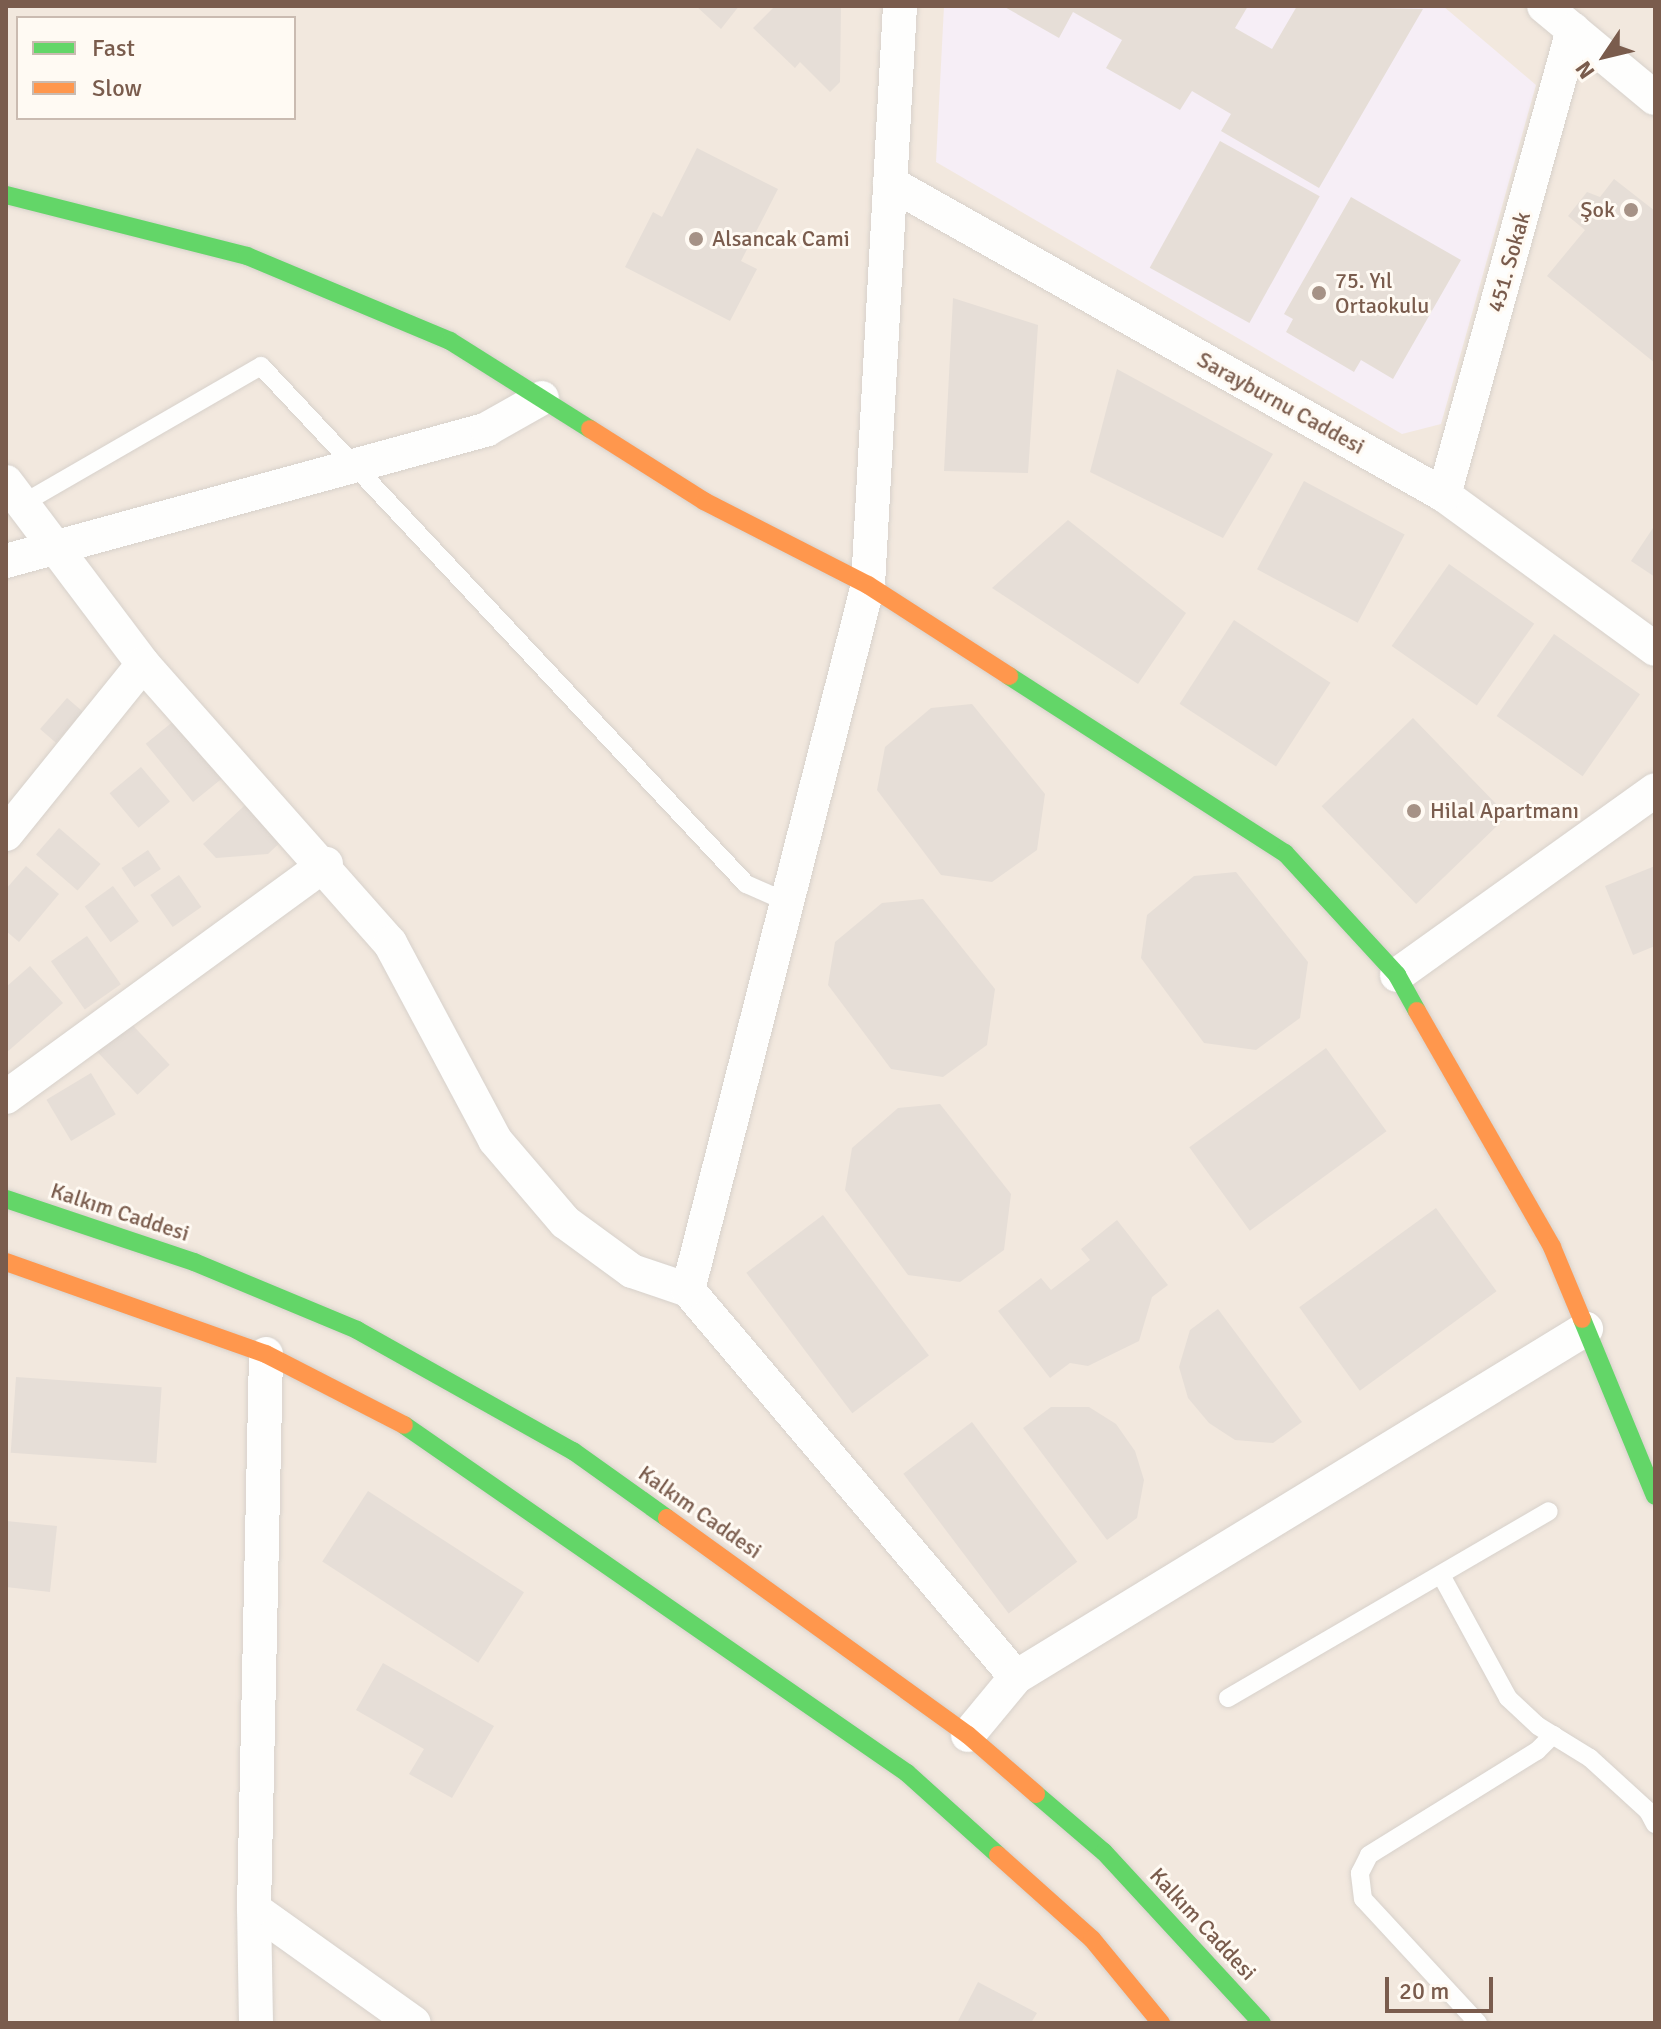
<!DOCTYPE html>
<meta charset="utf-8">
<style>
body{margin:0}
#map{position:relative;width:1661px;height:2029px;overflow:hidden;background:#f9f5f0;font-family:Signika,sans-serif}
div>[style]{position:absolute}
[style*='--x']{left:calc(var(--x)*1px);top:calc(var(--y)*1px);width:calc(var(--w)*1px);rotate:calc(var(--a)*1deg)}
.residential>*{inset:0;background:#f2e8de}
.education>*{inset:0;background:#f6eef6}
.building>*{inset:0;background:#e6ded7;transform-origin:0 0}
.roads{filter:drop-shadow(0 0 2px #d7d1cb) drop-shadow(0 0 2px #d7d1cb)}
.lane>*{height:18px;margin:-9px;padding:0 9px;transform-origin:9px;border-radius:9px;background:#fefefd}
.street>*{height:34px;margin:-17px;padding:0 17px;transform-origin:17px;border-radius:17px;background:#fefefd}
.fast>*{height:18px;margin:-9px;padding:0 9px;transform-origin:9px;border-radius:9px;background:#63d668}
.slow>*{height:18px;margin:-9px;padding:0 9px;transform-origin:9px;border-radius:9px;background:#ff974d}
.dots>*{width:22px;height:22px;translate:-50% -50%;box-sizing:border-box;border:4px solid #fffaf3;border-radius:50%}
span{translate:-50% -50%;white-space:nowrap;text-align:center;line-height:1.15;-webkit-text-stroke:6px #fffaf3;paint-order:stroke}
.poi-label{font-size:22px;color:#7a5c4d}
.right{translate:-100% -50%;text-align:right}
.left{translate:0 -50%;text-align:left}
.street-label{font-size:22px;color:#7a5c4d}
.frame{position:absolute;inset:0;border:8px solid #7a5c4d;pointer-events:none}
.legend{position:absolute;left:16px;top:16px;width:280px;height:104px;box-sizing:border-box;background:#fffaf3;border:2px solid #cabbb1;margin:0;padding:10px 14px;list-style:none;font-size:24px;color:#7a5c4d}
.legend li{display:flex;align-items:center;gap:16px;height:40px}
.legend b{width:40px;border:2px solid #cabbb1}
.north{position:absolute;left:1565px;top:16px;width:80px;height:80px;-webkit-text-stroke:6px #fffaf3;paint-order:stroke;rotate:235deg;font-size:22px;font-weight:700;line-height:32px;text-align:center;color:#7a5c4d}
.north::after{content:'';display:block;margin:auto;width:28px;height:36px;background:#7a5c4d;clip-path:polygon(50% 0,100% 100%,50% 72%,0 100%)}
.scale{position:absolute;left:1385px;top:1977px;width:108px;height:36px;box-sizing:border-box;border:4px solid #7a5c4d;border-top:0;padding-left:10px;font-size:24px;line-height:28px;white-space:nowrap;color:#7a5c4d;-webkit-text-stroke:6px #fffaf3;paint-order:stroke}
</style>
<div id="map">
<div class="residential">
<div style="clip-path:polygon(evenodd,6px 6px,1655px 6px,1655px 2023px,6px 2023px,6px 6px,18px 18px,294px 18px,294px 118px,18px 118px,18px 18px)"></div>
</div>
<div class="education">
<div style="clip-path:polygon(944px 6px,1443px 6px,1536px 85px,1441px 424px,1402px 434px,936px 162px)"></div>
</div>
<div class="building">
<div style="clip-path:polygon(696px 6px,739px 6px,721px 29px)"></div>
<div style="clip-path:polygon(775px 6px,841px 6px,840px 82px,830px 92px,800px 62px,795px 68px,753px 28px)"></div>
<div style="clip-path:polygon(1003px 6px,1248px 6px,1235px 28px,1272px 49px,1297px 6px,1423px 9px,1319px 188px,1221px 131px,1231px 114px,1192px 91px,1180px 110px,1106px 68px,1122px 40px,1073px 12px,1059px 38px)"></div>
<div style="left:1220px;top:141px;width:114px;height:145px;rotate:29deg"></div>
<div style="clip-path:polygon(697px 148px,778px 189px,741px 261px,757px 269px,730px 321px,625px 267px,653px 212px,662px 217px)"></div>
<div style="clip-path:polygon(1614px 179px,1655px 211px,1655px 363px,1547px 276px,1585px 230px,1568px 216px,1587px 192px,1600px 197px)"></div>
<div style="clip-path:polygon(1351px 197px,1461px 260px,1393px 379px,1361px 360px,1354px 372px,1286px 332px,1293px 319px,1284px 314px)"></div>
<div style="clip-path:polygon(953px 298px,1038px 325px,1028px 473px,944px 471px)"></div>
<div style="clip-path:polygon(1117px 369px,1273px 454px,1223px 538px,1090px 472px)"></div>
<div style="left:1304px;top:481px;width:114px;height:100px;rotate:28deg"></div>
<div style="clip-path:polygon(1068px 520px,1186px 613px,1138px 684px,992px 588px)"></div>
<div style="clip-path:polygon(1655px 525px,1655px 577px,1631px 561px)"></div>
<div style="left:1449px;top:564px;width:104px;height:100px;rotate:35deg"></div>
<div style="left:1234px;top:620px;width:115px;height:100px;rotate:33deg"></div>
<div style="left:1554px;top:634px;width:105px;height:100px;rotate:35deg"></div>
<div style="left:67px;top:698px;width:21px;height:41px;rotate:41deg"></div>
<div style="clip-path:polygon(972px 704px,1045px 794px,1037px 850px,992px 882px,941px 875px,877px 790px,885px 747px,931px 708px)"></div>
<div style="left:180px;top:716px;width:75px;height:44px;rotate:51deg"></div>
<div style="left:1413px;top:718px;width:136px;height:127px;rotate:46deg"></div>
<div style="left:141px;top:767px;width:45px;height:41px;rotate:50deg"></div>
<div style="clip-path:polygon(257px 794px,291px 832px,268px 854px,216px 858px,203px 844px)"></div>
<div style="left:59px;top:828px;width:55px;height:35px;rotate:41deg"></div>
<div style="left:148px;top:850px;width:23px;height:32px;rotate:56deg"></div>
<div style="clip-path:polygon(26px 866px,59px 894px,19px 942px,6px 931px,6px 889px)"></div>
<div style="clip-path:polygon(1655px 866px,1655px 946px,1633px 955px,1605px 886px)"></div>
<div style="clip-path:polygon(1236px 872px,1308px 962px,1300px 1018px,1256px 1050px,1204px 1043px,1141px 958px,1147px 915px,1194px 876px)"></div>
<div style="left:179px;top:875px;width:39px;height:35px;rotate:55deg"></div>
<div style="left:113px;top:886px;width:44px;height:35px;rotate:54deg"></div>
<div style="clip-path:polygon(923px 899px,995px 989px,987px 1045px,943px 1077px,891px 1069px,828px 985px,835px 942px,882px 903px)"></div>
<div style="left:87px;top:936px;width:59px;height:44px;rotate:55deg"></div>
<div style="clip-path:polygon(30px 966px,63px 1003px,6px 1053px,6px 987px)"></div>
<div style="left:126px;top:1018px;width:64px;height:44px;rotate:47deg"></div>
<div style="left:1326px;top:1048px;width:103px;height:169px;rotate:54deg"></div>
<div style="left:91px;top:1073px;width:48px;height:52px;rotate:59deg"></div>
<div style="clip-path:polygon(940px 1104px,1011px 1194px,1004px 1250px,960px 1282px,908px 1275px,845px 1190px,852px 1148px,898px 1108px)"></div>
<div style="left:1436px;top:1208px;width:103px;height:169px;rotate:54deg"></div>
<div style="left:823px;top:1215px;width:176px;height:96px;rotate:53deg"></div>
<div style="clip-path:polygon(1117px 1220px,1168px 1285px,1152px 1297px,1139px 1341px,1088px 1366px,1070px 1363px,1050px 1378px,998px 1311px,1041px 1278px,1051px 1290px,1090px 1260px,1081px 1249px)"></div>
<div style="clip-path:polygon(1218px 1309px,1302px 1422px,1273px 1443px,1235px 1440px,1209px 1423px,1188px 1398px,1179px 1367px,1190px 1330px)"></div>
<div style="left:16px;top:1377px;width:146px;height:76px;rotate:4deg"></div>
<div style="clip-path:polygon(1051px 1407px,1089px 1407px,1116px 1424px,1135px 1451px,1144px 1480px,1137px 1518px,1107px 1540px,1023px 1428px)"></div>
<div style="left:972px;top:1422px;width:175px;height:86px;rotate:53deg"></div>
<div style="left:368px;top:1491px;width:186px;height:84px;rotate:33deg"></div>
<div style="clip-path:polygon(6px 1521px,57px 1526px,50px 1592px,6px 1587px)"></div>
<div style="clip-path:polygon(383px 1663px,494px 1726px,452px 1798px,409px 1774px,424px 1749px,356px 1710px)"></div>
<div style="clip-path:polygon(978px 1982px,1037px 2013px,1031px 2023px,957px 2023px)"></div>
</div>
<div class="roads">
<div class="lane">
<div style="--x:22;--y:504;--w:276;--a:-30"></div>
<div style="--x:261;--y:366;--w:710;--a:46.88"></div>
<div style="--x:746;--y:884;--w:45;--a:23.7"></div>
<div style="--x:1441;--y:1575;--w:140;--a:61.4"></div>
<div style="--x:1508;--y:1698;--w:41;--a:43"></div>
<div style="--x:1538;--y:1726;--w:61;--a:31.6"></div>
<div style="--x:1590;--y:1758;--w:79;--a:42.4"></div>
<div style="--x:1648;--y:1811;--w:15;--a:62"></div>
<div style="--x:1228;--y:1698;--w:371;--a:-30.2"></div>
<div style="--x:1478;--y:2023;--w:169;--a:-132.8"></div>
<div style="--x:1363;--y:1899;--w:26;--a:-97"></div>
<div style="--x:1360;--y:1873;--w:20;--a:-63"></div>
<div style="--x:1369;--y:1855;--w:198;--a:-31.8"></div>
<div style="--x:1537;--y:1751;--w:23;--a:-45"></div>
</div>
<div class="street">
<div style="--x:1544;--y:6;--w:144;--a:39.7"></div>
<div style="--x:890;--y:183;--w:636;--a:29.39"></div>
<div style="--x:1444;--y:495;--w:261;--a:36.1"></div>
<div style="--x:6;--y:482;--w:228;--a:53"></div>
<div style="--x:143;--y:664;--w:373;--a:48.5"></div>
<div style="--x:390;--y:943;--w:223;--a:61.9"></div>
<div style="--x:495;--y:1140;--w:108;--a:49.5"></div>
<div style="--x:565;--y:1222;--w:83;--a:36.2"></div>
<div style="--x:632;--y:1271;--w:59;--a:18.7"></div>
<div style="--x:688;--y:1290;--w:507;--a:49.72"></div>
<div style="--x:1444;--y:495;--w:483;--a:-74.5"></div>
<div style="--x:6;--y:561;--w:499;--a:-15.3"></div>
<div style="--x:487;--y:429;--w:63;--a:-29.4"></div>
<div style="--x:6;--y:834;--w:218;--a:-51.1"></div>
<div style="--x:1397;--y:975;--w:317;--a:-35.6"></div>
<div style="--x:6;--y:1097;--w:396;--a:-36.1"></div>
<div style="--x:688;--y:1290;--w:728;--a:-75.68"></div>
<div style="--x:868;--y:585;--w:580;--a:-86.84"></div>
<div style="--x:968;--y:1735;--w:75;--a:-50.4"></div>
<div style="--x:1016;--y:1677;--w:668;--a:-31.41"></div>
<div style="--x:254;--y:1909;--w:196;--a:35.5"></div>
<div style="--x:256;--y:2023;--w:114;--a:-91"></div>
<div style="--x:254;--y:1909;--w:555;--a:-88.76"></div>
</div>
<div class="fast">
<div style="--x:6;--y:195;--w:249;--a:14.2"></div>
<div style="--x:247;--y:256;--w:220;--a:22.7"></div>
<div style="--x:450;--y:341;--w:165;--a:32.2"></div>
<div style="--x:1009;--y:676;--w:328;--a:32.7"></div>
<div style="--x:1285;--y:853;--w:166;--a:47.4"></div>
<div style="--x:1397;--y:975;--w:41;--a:60.9"></div>
<div style="--x:6;--y:1199;--w:198;--a:18.5"></div>
<div style="--x:194;--y:1262;--w:177;--a:22.6"></div>
<div style="--x:357;--y:1330;--w:248;--a:29.3"></div>
<div style="--x:573;--y:1451;--w:115;--a:35.5"></div>
<div style="--x:1582;--y:1319;--w:191;--a:67.6"></div>
<div style="--x:404;--y:1425;--w:612;--a:34.68"></div>
<div style="--x:907;--y:1773;--w:122;--a:42"></div>
<div style="--x:1036;--y:1794;--w:89;--a:40.5"></div>
<div style="--x:1104;--y:1852;--w:233;--a:47.3"></div>
</div>
<div class="slow">
<div style="--x:590;--y:429;--w:135;--a:32.3"></div>
<div style="--x:704;--y:501;--w:184;--a:27.1"></div>
<div style="--x:868;--y:585;--w:168;--a:32.8"></div>
<div style="--x:1417;--y:1011;--w:272;--a:60.2"></div>
<div style="--x:1552;--y:1247;--w:78;--a:67.4"></div>
<div style="--x:6;--y:1262;--w:276;--a:19.5"></div>
<div style="--x:266;--y:1354;--w:155;--a:27.2"></div>
<div style="--x:667;--y:1518;--w:371;--a:35.8"></div>
<div style="--x:968;--y:1735;--w:90;--a:40.9"></div>
<div style="--x:998;--y:1855;--w:126;--a:41.8"></div>
<div style="--x:1092;--y:1939;--w:109;--a:50.6"></div>
</div>
</div>
<div class="dots">
<div style="left:1631px;top:210px;background:#a69286"></div>
<div style="left:696px;top:239px;background:#a69286"></div>
<div style="left:1319px;top:293px;background:#a69286"></div>
<div style="left:1414px;top:811px;background:#a69286"></div>
</div>
<div class="poi-label">
<span class="right" style="left:1615px;top:210px">Şok</span>
<span class="left" style="left:712px;top:239px">Alsancak Cami</span>
<span class="left" style="left:1335px;top:293px">75. Yıl<br>Ortaokulu</span>
<span class="left" style="left:1430px;top:811px">Hilal Apartmanı</span>
</div>
<div class="street-label">
<span style="left:1509px;top:262px;rotate:-74deg">451. Sokak</span>
<span style="left:1281px;top:403px;rotate:29deg">Sarayburnu Caddesi</span>
<span style="left:120px;top:1212px;rotate:18deg">Kalkım Caddesi</span>
<span style="left:700px;top:1512px;rotate:35deg">Kalkım Caddesi</span>
<span style="left:1203px;top:1924px;rotate:47deg">Kalkım Caddesi</span>
</div>
<div class="frame"></div>
<ul class="legend">
<li><b style="height:10px;background:#63d668"></b>Fast</li>
<li><b style="height:10px;background:#ff974d"></b>Slow</li>
</ul>
<div class="north">N</div>
<div class="scale">20 m</div>
</div>
